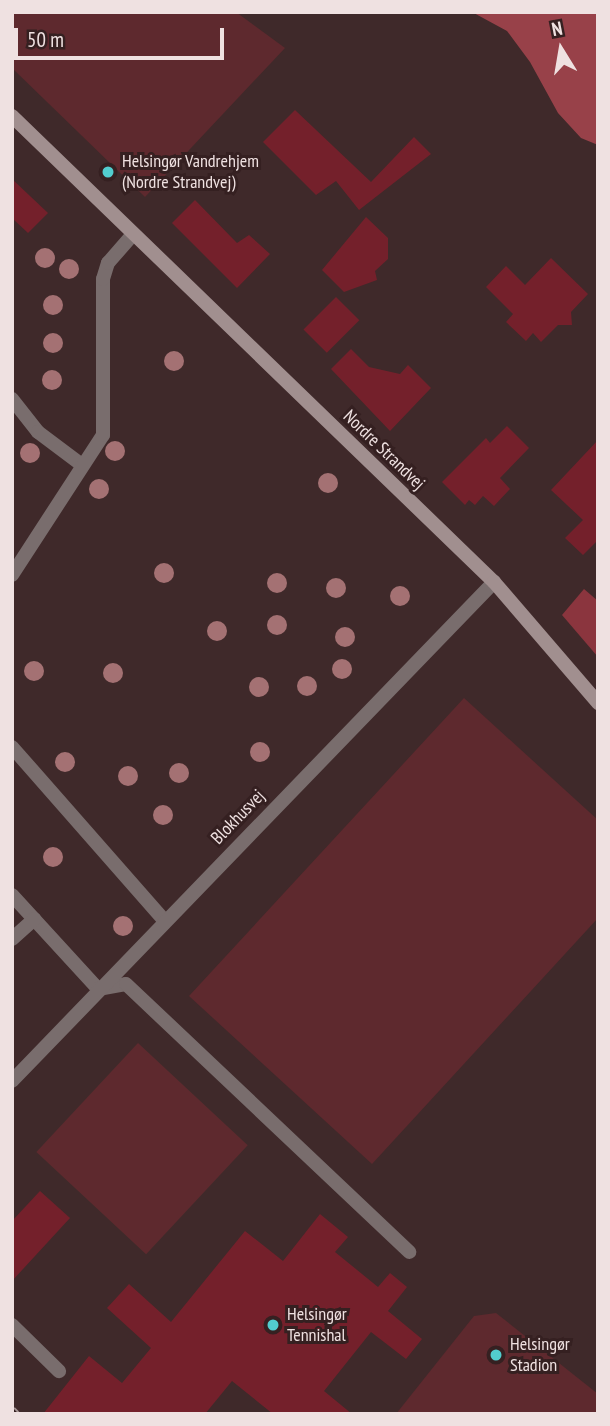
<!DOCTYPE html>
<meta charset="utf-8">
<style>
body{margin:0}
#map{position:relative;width:610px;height:1426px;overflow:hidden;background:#3f292a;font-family:"PT Sans Narrow",sans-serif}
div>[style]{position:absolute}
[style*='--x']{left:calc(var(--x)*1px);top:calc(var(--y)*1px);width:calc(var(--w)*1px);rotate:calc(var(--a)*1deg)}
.green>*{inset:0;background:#5e292e;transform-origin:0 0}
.forest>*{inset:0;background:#8b353e}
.water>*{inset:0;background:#984149}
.building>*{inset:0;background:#74202b;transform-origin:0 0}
.lane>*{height:14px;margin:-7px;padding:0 7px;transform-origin:7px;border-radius:7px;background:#796d6d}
.street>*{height:14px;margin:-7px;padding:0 7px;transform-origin:7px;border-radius:7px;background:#796d6d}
.secondary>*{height:14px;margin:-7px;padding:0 7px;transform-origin:7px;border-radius:7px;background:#a18f8f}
.rail>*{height:8px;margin-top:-4px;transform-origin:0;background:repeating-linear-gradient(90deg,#352021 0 16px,#a59494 0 32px);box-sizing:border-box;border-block:2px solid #a59494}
.trees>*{width:20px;height:20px;margin:-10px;border-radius:50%;background:#a47173}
.dots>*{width:19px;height:19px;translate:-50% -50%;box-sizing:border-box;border:4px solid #352021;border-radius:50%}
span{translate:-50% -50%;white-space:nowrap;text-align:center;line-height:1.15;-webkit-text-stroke:6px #352021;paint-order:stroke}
.poi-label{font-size:18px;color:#efe1e1}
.left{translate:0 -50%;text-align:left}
.street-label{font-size:18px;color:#efe1e1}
.frame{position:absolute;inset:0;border:14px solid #efe1e1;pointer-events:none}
.north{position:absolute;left:526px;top:14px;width:70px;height:70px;-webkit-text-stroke:5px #352021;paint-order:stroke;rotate:349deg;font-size:19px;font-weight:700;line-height:28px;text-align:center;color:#efe1e1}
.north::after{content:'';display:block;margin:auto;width:24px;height:32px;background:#efe1e1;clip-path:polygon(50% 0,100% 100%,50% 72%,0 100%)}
.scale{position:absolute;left:14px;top:28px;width:210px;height:32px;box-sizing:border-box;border:4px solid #efe1e1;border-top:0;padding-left:9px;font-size:21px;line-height:24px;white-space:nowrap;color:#efe1e1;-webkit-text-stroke:5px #352021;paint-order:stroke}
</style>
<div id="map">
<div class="green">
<div style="clip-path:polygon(12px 12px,236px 12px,285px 48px,145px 197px,12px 68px)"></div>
<div style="clip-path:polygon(464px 698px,598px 820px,598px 918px,372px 1164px,189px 996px)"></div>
<div style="left:138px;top:1043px;width:150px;height:149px;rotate:43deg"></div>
<div style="clip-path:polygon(496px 1313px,598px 1394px,598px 1414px,396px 1414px,474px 1316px)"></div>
</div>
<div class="forest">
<div style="clip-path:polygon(584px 589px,598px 601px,598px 657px,562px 615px)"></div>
</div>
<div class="water">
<div style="clip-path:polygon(472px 12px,598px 12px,598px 145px,581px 138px,558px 113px,530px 62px,507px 31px)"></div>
</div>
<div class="building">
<div style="clip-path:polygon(295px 110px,371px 182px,414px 137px,431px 154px,359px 210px,336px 181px,316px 195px,263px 142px)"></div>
<div style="clip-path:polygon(12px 179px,48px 213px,28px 233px,12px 218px)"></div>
<div style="clip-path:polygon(195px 200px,237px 243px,249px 235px,270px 254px,237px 288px,172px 223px)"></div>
<div style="clip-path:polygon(366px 217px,388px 238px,388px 259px,375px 271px,377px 280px,344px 292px,322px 270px)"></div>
<div style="clip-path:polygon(551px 258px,588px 294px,571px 312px,572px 325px,558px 325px,541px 342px,533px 333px,526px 341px,506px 322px,513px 314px,486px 287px,506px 266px,525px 285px)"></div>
<div style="left:336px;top:297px;width:33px;height:46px;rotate:45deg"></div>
<div style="clip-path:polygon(351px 349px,369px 367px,400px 374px,408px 365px,431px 388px,390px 431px,331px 369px)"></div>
<div style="clip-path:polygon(507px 426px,529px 448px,500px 478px,510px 489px,494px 506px,483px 496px,475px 505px,469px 500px,465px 505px,442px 482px,486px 438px,490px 443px)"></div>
<div style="clip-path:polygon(598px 440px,598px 540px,583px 555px,565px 538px,583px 520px,551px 490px)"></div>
<div style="clip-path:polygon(40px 1191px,70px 1218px,12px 1281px,12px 1221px)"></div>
<div style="clip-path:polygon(320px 1214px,348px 1237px,335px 1252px,378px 1287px,390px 1273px,407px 1287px,388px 1311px,422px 1339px,406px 1359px,371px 1332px,324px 1391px,352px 1414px,273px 1414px,232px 1381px,205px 1414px,43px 1414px,89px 1356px,122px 1383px,151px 1348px,107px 1308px,129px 1284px,171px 1322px,245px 1231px,283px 1261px)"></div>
</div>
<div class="lane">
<div style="--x:12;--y:399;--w:42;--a:51.8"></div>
<div style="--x:38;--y:432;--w:55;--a:36.9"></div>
<div style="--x:12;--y:575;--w:167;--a:-57"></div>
<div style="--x:103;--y:435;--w:156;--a:-90"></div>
<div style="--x:103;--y:279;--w:17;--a:-73"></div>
<div style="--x:108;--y:263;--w:38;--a:-49"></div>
<div style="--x:12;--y:747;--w:230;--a:48.7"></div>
<div style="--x:12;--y:895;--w:127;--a:47.5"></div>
<div style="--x:98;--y:989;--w:28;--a:-10"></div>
<div style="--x:126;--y:984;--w:390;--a:43.4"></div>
<div style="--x:12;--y:939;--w:30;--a:-42"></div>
</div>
<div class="street">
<div style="--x:12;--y:1081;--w:694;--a:-45.99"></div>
<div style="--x:12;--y:1325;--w:66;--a:44.4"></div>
</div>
<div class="secondary">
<div style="--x:12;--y:116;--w:670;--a:44.03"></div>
<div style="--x:494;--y:582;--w:160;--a:49.3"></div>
</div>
<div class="rail">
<div style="--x:12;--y:1410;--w:6;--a:45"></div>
</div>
<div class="trees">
<div style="left:45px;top:258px"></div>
<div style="left:69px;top:269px"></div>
<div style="left:53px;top:305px"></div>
<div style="left:53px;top:343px"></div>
<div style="left:174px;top:361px"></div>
<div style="left:52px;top:380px"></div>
<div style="left:115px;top:451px"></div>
<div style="left:30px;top:453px"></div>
<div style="left:328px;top:483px"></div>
<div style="left:99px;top:489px"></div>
<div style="left:164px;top:573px"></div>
<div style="left:277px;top:583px"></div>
<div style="left:336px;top:588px"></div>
<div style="left:400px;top:596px"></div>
<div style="left:277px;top:625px"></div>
<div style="left:217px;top:631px"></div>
<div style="left:345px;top:637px"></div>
<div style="left:342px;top:669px"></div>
<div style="left:34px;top:671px"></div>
<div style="left:113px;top:673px"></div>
<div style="left:307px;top:686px"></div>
<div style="left:259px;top:687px"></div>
<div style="left:260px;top:752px"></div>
<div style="left:65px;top:762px"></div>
<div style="left:179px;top:773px"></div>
<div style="left:128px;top:776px"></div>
<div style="left:163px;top:815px"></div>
<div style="left:53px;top:857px"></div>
<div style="left:123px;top:926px"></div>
</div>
<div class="dots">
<div style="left:108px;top:172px;background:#52cdcf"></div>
<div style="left:273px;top:1325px;background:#52cdcf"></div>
<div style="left:496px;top:1355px;background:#52cdcf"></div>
</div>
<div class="poi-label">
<span class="left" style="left:122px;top:172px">Helsingør Vandrehjem<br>(Nordre Strandvej)</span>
<span class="left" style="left:287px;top:1325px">Helsingør<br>Tennishal</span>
<span class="left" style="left:510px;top:1355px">Helsingør<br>Stadion</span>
</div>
<div class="street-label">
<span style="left:384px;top:450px;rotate:44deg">Nordre Strandvej</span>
<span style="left:238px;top:817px;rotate:-46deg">Blokhusvej</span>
</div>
<div class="frame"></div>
<div class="north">N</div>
<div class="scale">50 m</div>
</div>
